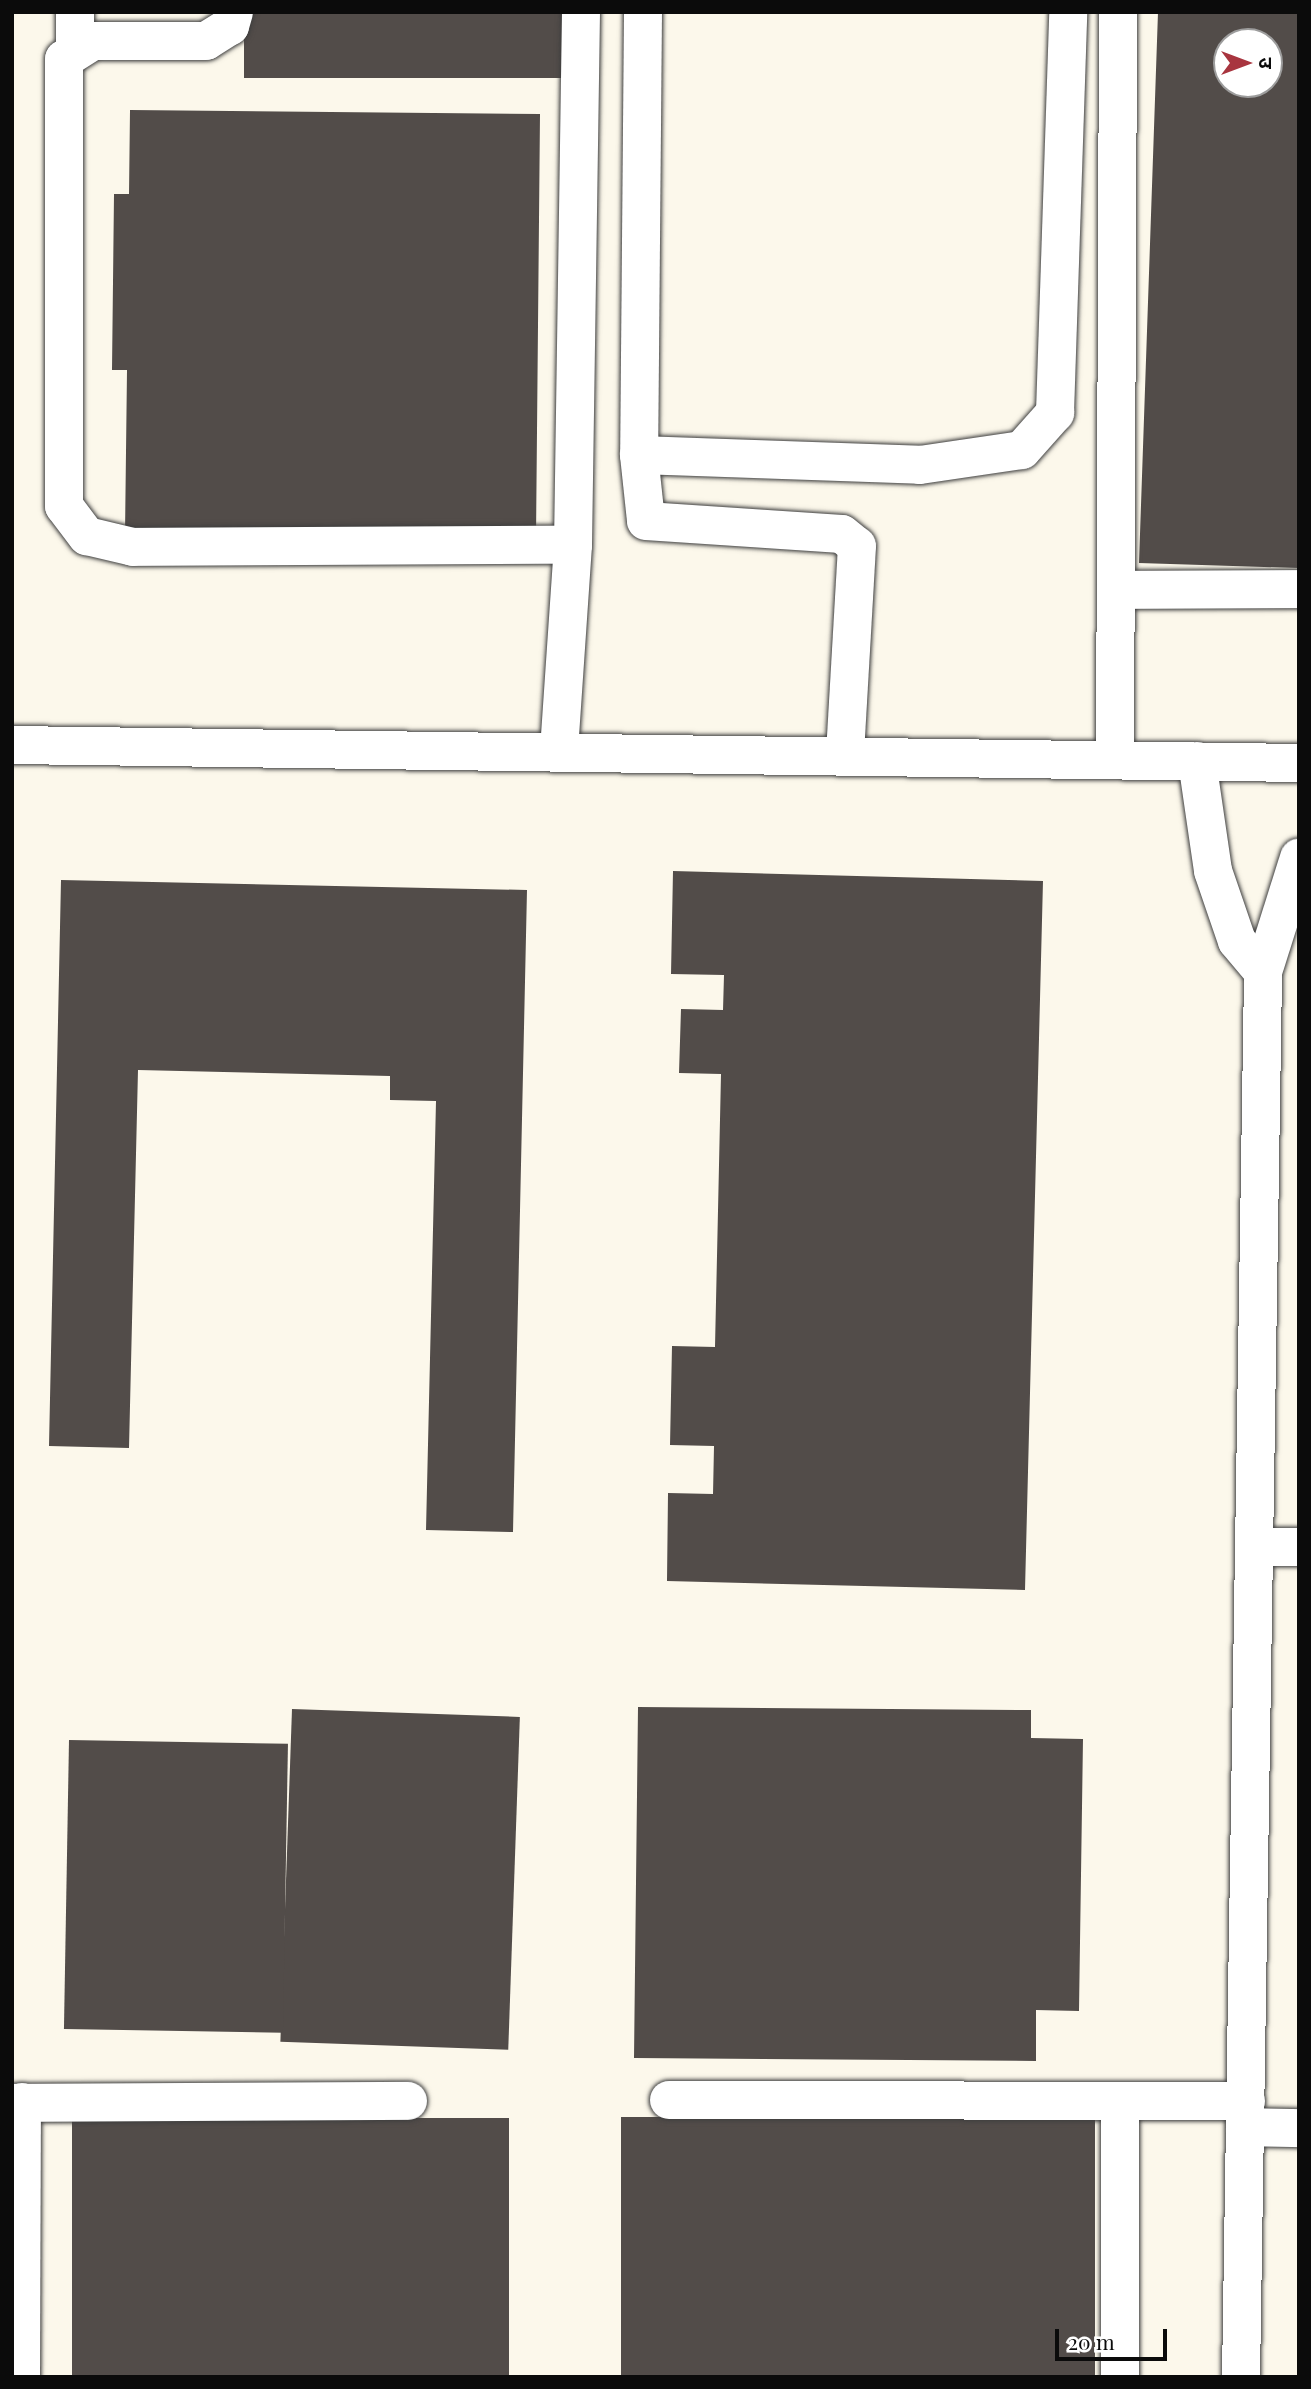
<!DOCTYPE html>
<meta charset="utf-8">
<style>
body{margin:0}
#map{position:relative;width:1311px;height:2389px;overflow:hidden;background:#fcf8eb;font-family:"Playfair Display","Noto Sans Devanagari",serif}
div>[style]{position:absolute}
[style*='--x']{left:calc(var(--x)*1px);top:calc(var(--y)*1px);width:calc(var(--w)*1px);rotate:calc(var(--a)*1deg)}
.building>*{inset:0;background:#524c49;transform-origin:0 0}
.roads{filter:drop-shadow(0 0 2px #3e3e3e) drop-shadow(0 0 2px #3e3e3e)}
.minor>*{height:38px;margin:-19px;padding:0 19px;transform-origin:19px;border-radius:19px;background:#fff}
span{translate:-50% -50%;white-space:nowrap;text-align:center;line-height:1.15;-webkit-text-stroke:7px #fff;paint-order:stroke}
.frame{position:absolute;inset:0;border:14px solid #0b0b0b;pointer-events:none}
.north{position:absolute;left:1213px;top:28px;width:70px;height:70px;box-sizing:border-box;background:#fff;border:2px solid #9d9d9d;border-radius:50%;rotate:90deg;font-size:19px;font-weight:700;line-height:28px;text-align:center;color:#0b0b0b}
.north::after{content:'';display:block;margin:auto;width:24px;height:32px;background:#a8353f;clip-path:polygon(50% 0,100% 100%,50% 72%,0 100%)}
.scale{position:absolute;left:1055px;top:2329px;width:112px;height:32px;box-sizing:border-box;border:4px solid #0b0b0b;border-top:0;padding-left:9px;font-size:21px;line-height:24px;white-space:nowrap;color:#0b0b0b;-webkit-text-stroke:5px #fff;paint-order:stroke}
</style>
<div id="map">
<div class="building">
<div style="left:244px;top:12px;width:327px;height:66px"></div>
<div style="clip-path:polygon(evenodd,1158px 12px,1299px 12px,1299px 568px,1139px 563px,1158px 12px,1227px 42px,1269px 42px,1269px 84px,1227px 84px,1227px 42px)"></div>
<div style="clip-path:polygon(130px 110px,540px 114px,536px 538px,125px 534px,127px 370px,112px 370px,114px 194px,129px 194px)"></div>
<div style="clip-path:polygon(673px 871px,1043px 881px,1025px 1590px,667px 1581px,668px 1493px,713px 1494px,714px 1446px,670px 1445px,672px 1346px,715px 1347px,721px 1074px,679px 1073px,681px 1009px,723px 1010px,724px 975px,671px 974px)"></div>
<div style="clip-path:polygon(61px 880px,527px 890px,513px 1532px,426px 1530px,436px 1101px,390px 1100px,390px 1076px,138px 1070px,129px 1448px,49px 1446px)"></div>
<div style="clip-path:polygon(638px 1707px,1031px 1710px,1031px 1738px,1083px 1739px,1079px 2011px,1036px 2010px,1036px 2061px,634px 2058px)"></div>
<div style="left:292px;top:1709px;width:228px;height:333px;rotate:2deg"></div>
<div style="left:69px;top:1740px;width:219px;height:289px;rotate:1deg"></div>
<div style="left:1095px;top:2117px;width:260px;height:474px;rotate:90deg"></div>
<div style="left:72px;top:2118px;width:437px;height:259px"></div>
</div>
<div class="roads">
<div class="minor">
<div style="--x:234;--y:12;--w:15;--a:106"></div>
<div style="--x:230;--y:26;--w:28;--a:148"></div>
<div style="--x:206;--y:41;--w:113;--a:180"></div>
<div style="--x:93;--y:41;--w:34;--a:148"></div>
<div style="--x:64;--y:59;--w:447;--a:90"></div>
<div style="--x:64;--y:506;--w:38;--a:53"></div>
<div style="--x:87;--y:536;--w:47;--a:13.4"></div>
<div style="--x:133;--y:547;--w:440;--a:-0.3"></div>
<div style="--x:573;--y:545;--w:208;--a:93.9"></div>
<div style="--x:643;--y:12;--w:443;--a:90.5"></div>
<div style="--x:639;--y:455;--w:281;--a:2"></div>
<div style="--x:920;--y:465;--w:103;--a:-8.4"></div>
<div style="--x:1022;--y:450;--w:50;--a:-48.3"></div>
<div style="--x:1055;--y:413;--w:401;--a:-88.1"></div>
<div style="--x:75;--y:48;--w:36;--a:-90"></div>
<div style="--x:639;--y:455;--w:66;--a:83.9"></div>
<div style="--x:646;--y:521;--w:196;--a:3.8"></div>
<div style="--x:842;--y:534;--w:19;--a:39"></div>
<div style="--x:857;--y:546;--w:210;--a:93.3"></div>
<div style="--x:573;--y:545;--w:533;--a:-89.14"></div>
<div style="--x:1116;--y:590;--w:183;--a:-0.3"></div>
<div style="--x:12;--y:745;--w:1287;--a:0.8"></div>
<div style="--x:1115;--y:760;--w:748;--a:-89.77"></div>
<div style="--x:1197;--y:761;--w:111;--a:81.7"></div>
<div style="--x:1213;--y:871;--w:74;--a:71.1"></div>
<div style="--x:1237;--y:941;--w:40;--a:50"></div>
<div style="--x:1255;--y:1547;--w:44;--a:0"></div>
<div style="--x:669;--y:2100;--w:577;--a:0.1"></div>
<div style="--x:1120;--y:2101;--w:276;--a:90"></div>
<div style="--x:12;--y:2103;--w:396;--a:-0.3"></div>
<div style="--x:1245;--y:2127;--w:54;--a:1.1"></div>
<div style="--x:21;--y:2377;--w:275;--a:-89.8"></div>
<div style="--x:1241;--y:2377;--w:1405;--a:-89.1"></div>
<div style="--x:1263;--y:972;--w:120;--a:-72.5"></div>
</div>
</div>
<div class="frame"></div>
<div class="north">उ</div>
<div class="scale">20 m</div>
</div>
